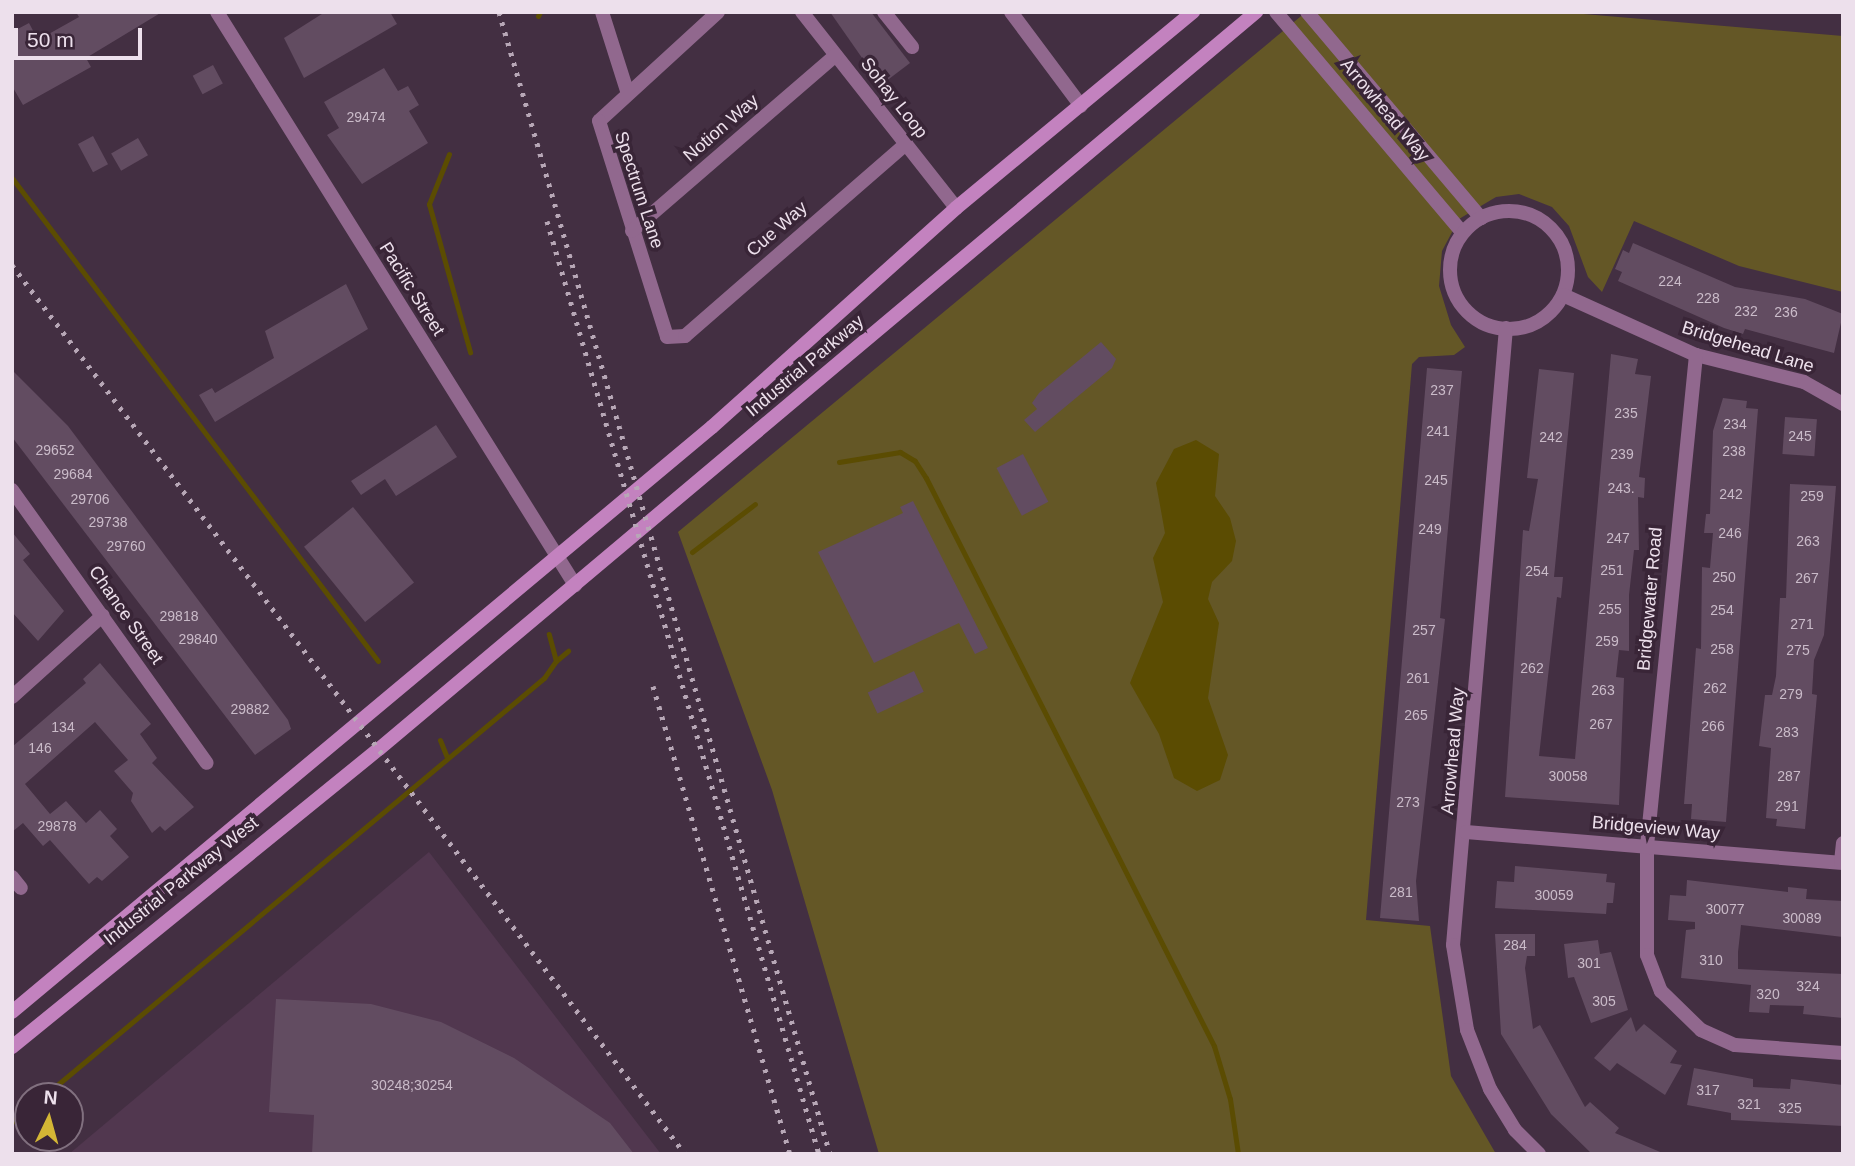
<!DOCTYPE html>
<style>
body{margin:0}
#map{position:relative;width:1855px;height:1166px;overflow:hidden;background:#432f42;font-family:Helvetica,sans-serif}
div>[style]{position:absolute}
[style*='--x']{left:calc(var(--x)*1px);top:calc(var(--y)*1px);width:calc(var(--w)*1px);rotate:calc(var(--a)*1deg)}
.built>*{inset:0;background:#51374f}
.green>*{inset:0;background:#645726}
.water>*{inset:0;background:#5b4c02}
.stream>*{height:5px;margin:-2.5px;padding:0 2.5px;transform-origin:2.5px;border-radius:2.5px;background:#5b4c02}
.building>*{inset:0;background:#624c61;transform-origin:0 0}
.street>*{height:14px;margin:-7px;padding:0 7px;transform-origin:7px;border-radius:7px;background:#91688e}
.street>.ring{margin:-7px;padding:0;box-sizing:content-box;background:none;border:14px solid #91688e;border-radius:50%}
.secondary>*{height:14px;margin:-7px;padding:0 7px;transform-origin:7px;border-radius:7px;background:#c382bf}
.rail>*{height:5px;margin-top:-2.5px;transform-origin:0;background:repeating-linear-gradient(90deg,#b7a7b6 0 3.5px,transparent 0 10.5px)}
span{translate:-50% -50%;white-space:nowrap;text-align:center;line-height:1.15;-webkit-text-stroke:7px #392537;paint-order:stroke}
.number-label{font-size:14px;color:#cabbc9}
.number-label span{-webkit-text-stroke-width:0}
.street-label{font-size:18px;color:#ede0ec}
.frame{position:absolute;inset:0;border:14px solid #ede0ec;pointer-events:none}
.north{position:absolute;left:14px;top:1082px;width:70px;height:70px;box-sizing:border-box;background:#392537;border:2px solid #81707f;border-radius:50%;rotate:5deg;font-size:19px;font-weight:700;line-height:28px;text-align:center;color:#ede0ec}
.north::after{content:'';display:block;margin:auto;width:24px;height:32px;background:#d4b635;clip-path:polygon(50% 0,100% 100%,50% 72%,0 100%)}
.scale{position:absolute;left:14px;top:28px;width:128px;height:32px;box-sizing:border-box;border:4px solid #ede0ec;border-top:0;padding-left:9px;font-size:21px;line-height:24px;white-space:nowrap;color:#ede0ec;-webkit-text-stroke:5px #392537;paint-order:stroke}
</style>
<div id="map">
<div class="built">
<div style="clip-path:polygon(429px 852px,661px 1154px,69px 1154px)"></div>
</div>
<div class="green">
<div style="clip-path:polygon(1306px 12px,1560px 12px,1843px 36px,1843px 292px,1739px 266px,1634px 221px,1602px 292px,1588px 277px,1569px 226px,1552px 207px,1519px 194px,1496px 197px,1459px 219px,1442px 251px,1439px 286px,1451px 325px,1465px 347px,1454px 355px,1419px 357px,1412px 364px,1366px 920px,1430px 926px,1451px 1076px,1496px 1154px,879px 1154px,772px 790px,678px 532px)"></div>
</div>
<div class="water">
<div style="clip-path:polygon(1196px 440px,1219px 454px,1215px 496px,1230px 518px,1236px 541px,1232px 561px,1212px 582px,1208px 599px,1219px 623px,1208px 698px,1228px 755px,1220px 780px,1197px 791px,1174px 778px,1159px 734px,1130px 683px,1163px 602px,1153px 558px,1165px 533px,1156px 483px,1174px 449px)"></div>
</div>
<div class="stream">
<div style="--x:538;--y:16;--w:4;--a:-63"></div>
<div style="--x:449;--y:154;--w:54;--a:111.8"></div>
<div style="--x:429;--y:204;--w:154;--a:74.5"></div>
<div style="--x:12;--y:178;--w:606;--a:52.85"></div>
<div style="--x:839;--y:462;--w:62;--a:-9.3"></div>
<div style="--x:900;--y:452;--w:17;--a:31"></div>
<div style="--x:915;--y:461;--w:20;--a:57"></div>
<div style="--x:926;--y:478;--w:637;--a:63.11"></div>
<div style="--x:1214;--y:1046;--w:55;--a:73.2"></div>
<div style="--x:1230;--y:1099;--w:56;--a:81.7"></div>
<div style="--x:692;--y:552;--w:79;--a:-37.3"></div>
<div style="--x:556;--y:661;--w:16;--a:-40"></div>
<div style="--x:440;--y:740;--w:18;--a:68"></div>
<div style="--x:44;--y:1096;--w:652;--a:-39.9"></div>
<div style="--x:544;--y:678;--w:21;--a:-55"></div>
<div style="--x:556;--y:661;--w:28;--a:-105"></div>
<div style="--x:12;--y:1122;--w:21;--a:-39"></div>
</div>
<div class="building">
<div style="clip-path:polygon(76px 12px,162px 12px,86px 58px,91px 67px,23px 105px,12px 86px,12px 32px,29px 23px,38px 40px,79px 17px)"></div>
<div style="clip-path:polygon(325px 12px,390px 12px,397px 24px,304px 78px,284px 38px)"></div>
<div style="clip-path:polygon(830px 12px,871px 12px,910px 63px,881px 85px)"></div>
<div style="left:213px;top:65px;width:21px;height:23px;rotate:62deg"></div>
<div style="clip-path:polygon(384px 68px,398px 91px,408px 86px,419px 105px,409px 111px,428px 143px,362px 184px,327px 135px,339px 128px,324px 102px)"></div>
<div style="left:93px;top:136px;width:32px;height:17px;rotate:62deg"></div>
<div style="left:138px;top:138px;width:20px;height:31px;rotate:60deg"></div>
<div style="clip-path:polygon(1633px 243px,1735px 287px,1805px 299px,1843px 314px,1834px 353px,1745px 329px,1743px 334px,1724px 328px,1618px 281px,1622px 272px,1615px 269px,1623px 250px,1629px 253px)"></div>
<div style="clip-path:polygon(346px 284px,368px 329px,215px 422px,199px 395px,212px 388px,215px 393px,274px 358px,265px 331px)"></div>
<div style="clip-path:polygon(1101px 342px,1116px 359px,1112px 368px,1035px 432px,1024px 420px,1037px 409px,1032px 403px,1039px 393px)"></div>
<div style="clip-path:polygon(1611px 354px,1638px 359px,1635px 374px,1651px 376px,1639px 477px,1645px 478px,1644px 498px,1638px 497px,1639px 550px,1634px 550px,1629px 595px,1629px 651px,1619px 650px,1616px 677px,1624px 678px,1619px 805px,1505px 797px,1523px 530px,1529px 531px,1538px 479px,1527px 478px,1539px 369px,1574px 373px,1554px 577px,1563px 577px,1561px 598px,1557px 597px,1539px 756px,1575px 759px)"></div>
<div style="clip-path:polygon(1427px 368px,1462px 371px,1440px 618px,1445px 619px,1416px 881px,1419px 921px,1380px 918px)"></div>
<div style="clip-path:polygon(12px 370px,68px 426px,288px 720px,291px 729px,255px 755px,12px 437px)"></div>
<div style="clip-path:polygon(1723px 398px,1747px 401px,1746px 408px,1758px 409px,1726px 822px,1691px 819px,1692px 804px,1684px 804px,1696px 648px,1701px 649px,1702px 567px,1710px 568px,1713px 533px,1704px 533px,1706px 514px,1710px 514px,1713px 431px)"></div>
<div style="left:1785px;top:417px;width:32px;height:37px;rotate:4deg"></div>
<div style="clip-path:polygon(436px 425px,457px 457px,396px 496px,385px 479px,361px 495px,351px 481px)"></div>
<div style="left:1023px;top:454px;width:54px;height:30px;rotate:62deg"></div>
<div style="clip-path:polygon(1790px 484px,1836px 486px,1824px 635px,1814px 660px,1812px 694px,1817px 695px,1805px 829px,1776px 826px,1777px 819px,1766px 818px,1771px 748px,1759px 746px,1765px 695px,1772px 695px,1776px 676px,1780px 598px,1786px 598px)"></div>
<div style="clip-path:polygon(913px 501px,988px 648px,975px 654px,959px 623px,874px 663px,818px 552px,903px 513px,900px 507px)"></div>
<div style="left:353px;top:507px;width:97px;height:63px;rotate:51deg"></div>
<div style="clip-path:polygon(12px 532px,30px 554px,23px 560px,64px 611px,38px 641px,12px 612px)"></div>
<div style="clip-path:polygon(100px 663px,151px 724px,140px 734px,157px 758px,152px 763px,194px 807px,165px 831px,160px 826px,152px 833px,131px 801px,133px 793px,114px 771px,128px 760px,95px 722px,25px 784px,50px 814px,66px 801px,86px 823px,100px 810px,117px 829px,110px 836px,129px 857px,102px 881px,97px 877px,89px 884px,50px 840px,43px 846px,23px 823px,12px 832px,12px 747px,86px 683px,83px 679px)"></div>
<div style="left:914px;top:671px;width:23px;height:51px;rotate:65deg"></div>
<div style="clip-path:polygon(1515px 866px,1607px 874px,1606px 882px,1615px 883px,1613px 903px,1607px 903px,1606px 914px,1495px 908px,1497px 881px,1514px 882px)"></div>
<div style="clip-path:polygon(1687px 880px,1788px 892px,1788px 887px,1807px 889px,1806px 899px,1843px 901px,1843px 937px,1741px 925px,1738px 952px,1738px 969px,1843px 974px,1843px 1018px,1803px 1014px,1804px 1006px,1770px 1005px,1769px 1013px,1749px 1012px,1751px 985px,1681px 978px,1686px 930px,1695px 929px,1695px 922px,1668px 920px,1670px 895px,1686px 896px)"></div>
<div style="clip-path:polygon(1495px 934px,1535px 934px,1535px 956px,1527px 956px,1525px 968px,1533px 1029px,1540px 1025px,1585px 1107px,1590px 1102px,1619px 1128px,1615px 1133px,1665px 1154px,1592px 1154px,1551px 1114px,1501px 1034px)"></div>
<div style="clip-path:polygon(1598px 940px,1600px 954px,1611px 952px,1628px 1010px,1591px 1023px,1574px 977px,1568px 978px,1564px 944px)"></div>
<div style="clip-path:polygon(276px 999px,371px 1004px,441px 1022px,514px 1058px,610px 1123px,634px 1154px,312px 1154px,314px 1115px,269px 1112px)"></div>
<div style="clip-path:polygon(1631px 1017px,1636px 1032px,1644px 1024px,1677px 1051px,1670px 1063px,1682px 1065px,1665px 1095px,1617px 1063px,1610px 1071px,1594px 1058px)"></div>
<div style="clip-path:polygon(1694px 1068px,1753px 1079px,1753px 1087px,1790px 1089px,1791px 1079px,1843px 1085px,1843px 1126px,1731px 1120px,1731px 1113px,1687px 1105px)"></div>
</div>
<div class="street">
<div style="--x:217;--y:12;--w:676;--a:58"></div>
<div style="--x:602;--y:12;--w:83;--a:72.4"></div>
<div style="--x:718;--y:12;--w:161;--a:137.5"></div>
<div style="--x:599;--y:121;--w:226;--a:72.5"></div>
<div style="--x:667;--y:337;--w:18;--a:-3"></div>
<div style="--x:685;--y:336;--w:293;--a:-41"></div>
<div style="--x:802;--y:12;--w:249;--a:51.8"></div>
<div style="--x:884;--y:12;--w:45;--a:51.3"></div>
<div style="--x:1011;--y:12;--w:117;--a:53.3"></div>
<div style="--x:1276;--y:12;--w:289;--a:49.8"></div>
<div style="--x:1307;--y:12;--w:270;--a:49.8"></div>
<div class="ring" style="left:1450px;top:211px;width:104px;height:104px"></div>
<div style="--x:632;--y:231;--w:269;--a:-40.8"></div>
<div style="--x:1563;--y:295;--w:146;--a:24.3"></div>
<div style="--x:1696;--y:355;--w:111;--a:14"></div>
<div style="--x:1804;--y:382;--w:45;--a:29.4"></div>
<div style="--x:1506;--y:328;--w:619;--a:94.91"></div>
<div style="--x:1453;--y:945;--w:86;--a:80.6"></div>
<div style="--x:1467;--y:1030;--w:63;--a:68.7"></div>
<div style="--x:1490;--y:1089;--w:48;--a:58.6"></div>
<div style="--x:1515;--y:1130;--w:34;--a:45"></div>
<div style="--x:1696;--y:355;--w:494;--a:95.7"></div>
<div style="--x:1647;--y:847;--w:108;--a:90"></div>
<div style="--x:1647;--y:955;--w:39;--a:69"></div>
<div style="--x:1661;--y:991;--w:56;--a:44.3"></div>
<div style="--x:1701;--y:1030;--w:37;--a:24"></div>
<div style="--x:1735;--y:1045;--w:108;--a:4.2"></div>
<div style="--x:12;--y:490;--w:335;--a:54.5"></div>
<div style="--x:12;--y:697;--w:122;--a:-42"></div>
<div style="--x:1466;--y:832;--w:378;--a:4.7"></div>
<div style="--x:1841;--y:862;--w:19;--a:-84"></div>
<div style="--x:12;--y:877;--w:14;--a:51"></div>
</div>
<div class="secondary">
<div style="--x:12;--y:1012;--w:912;--a:-39.89"></div>
<div style="--x:712;--y:427;--w:328;--a:-41.9"></div>
<div style="--x:956;--y:208;--w:308;--a:-39.6"></div>
<div style="--x:12;--y:1047;--w:473;--a:-39.1"></div>
<div style="--x:379;--y:749;--w:1146;--a:-40.04"></div>
</div>
<div class="rail">
<div style="--x:499;--y:12;--w:1189;--a:73.84"></div>
<div style="--x:547;--y:221;--w:972;--a:73.75"></div>
<div style="--x:12;--y:265;--w:1115;--a:52.87"></div>
<div style="--x:653;--y:686;--w:488;--a:73.7"></div>
</div>
<div class="number-label">
<span style="left:366px;top:117px">29474</span>
<span style="left:1670px;top:281px">224</span>
<span style="left:1708px;top:298px">228</span>
<span style="left:1746px;top:311px">232</span>
<span style="left:1786px;top:312px">236</span>
<span style="left:1442px;top:390px">237</span>
<span style="left:1626px;top:413px">235</span>
<span style="left:1735px;top:424px">234</span>
<span style="left:1438px;top:431px">241</span>
<span style="left:1800px;top:436px">245</span>
<span style="left:1551px;top:437px">242</span>
<span style="left:55px;top:450px">29652</span>
<span style="left:1734px;top:451px">238</span>
<span style="left:1622px;top:454px">239</span>
<span style="left:73px;top:474px">29684</span>
<span style="left:1436px;top:480px">245</span>
<span style="left:1621px;top:488px">243.</span>
<span style="left:1731px;top:494px">242</span>
<span style="left:1812px;top:496px">259</span>
<span style="left:90px;top:499px">29706</span>
<span style="left:108px;top:522px">29738</span>
<span style="left:1430px;top:529px">249</span>
<span style="left:1730px;top:533px">246</span>
<span style="left:1618px;top:538px">247</span>
<span style="left:1808px;top:541px">263</span>
<span style="left:126px;top:546px">29760</span>
<span style="left:1612px;top:570px">251</span>
<span style="left:1537px;top:571px">254</span>
<span style="left:1724px;top:577px">250</span>
<span style="left:1807px;top:578px">267</span>
<span style="left:1610px;top:609px">255</span>
<span style="left:1722px;top:610px">254</span>
<span style="left:179px;top:616px">29818</span>
<span style="left:1802px;top:624px">271</span>
<span style="left:1424px;top:630px">257</span>
<span style="left:198px;top:639px">29840</span>
<span style="left:1607px;top:641px">259</span>
<span style="left:1722px;top:649px">258</span>
<span style="left:1798px;top:650px">275</span>
<span style="left:1532px;top:668px">262</span>
<span style="left:1418px;top:678px">261</span>
<span style="left:1715px;top:688px">262</span>
<span style="left:1603px;top:690px">263</span>
<span style="left:1791px;top:694px">279</span>
<span style="left:250px;top:709px">29882</span>
<span style="left:1416px;top:715px">265</span>
<span style="left:1601px;top:724px">267</span>
<span style="left:1713px;top:726px">266</span>
<span style="left:63px;top:727px">134</span>
<span style="left:1787px;top:732px">283</span>
<span style="left:40px;top:748px">146</span>
<span style="left:1568px;top:776px">30058</span>
<span style="left:1789px;top:776px">287</span>
<span style="left:1408px;top:802px">273</span>
<span style="left:1787px;top:806px">291</span>
<span style="left:57px;top:826px">29878</span>
<span style="left:1401px;top:892px">281</span>
<span style="left:1554px;top:895px">30059</span>
<span style="left:1725px;top:909px">30077</span>
<span style="left:1802px;top:918px">30089</span>
<span style="left:1515px;top:945px">284</span>
<span style="left:1711px;top:960px">310</span>
<span style="left:1589px;top:963px">301</span>
<span style="left:1808px;top:986px">324</span>
<span style="left:1768px;top:994px">320</span>
<span style="left:1604px;top:1001px">305</span>
<span style="left:412px;top:1085px">30248;30254</span>
<span style="left:1708px;top:1090px">317</span>
<span style="left:1749px;top:1104px">321</span>
<span style="left:1790px;top:1108px">325</span>
</div>
<div class="street-label">
<span style="left:894px;top:98px;rotate:52deg">Sohay Loop</span>
<span style="left:1385px;top:110px;rotate:50deg">Arrowhead Way</span>
<span style="left:721px;top:128px;rotate:-41deg">Notion Way</span>
<span style="left:639px;top:190px;rotate:72deg">Spectrum Lane</span>
<span style="left:777px;top:229px;rotate:-41deg">Cue Way</span>
<span style="left:412px;top:289px;rotate:58deg">Pacific Street</span>
<span style="left:1748px;top:347px;rotate:17deg">Bridgehead Lane</span>
<span style="left:805px;top:366px;rotate:-40deg">Industrial Parkway</span>
<span style="left:1650px;top:599px;rotate:-85deg">Bridgewater Road</span>
<span style="left:126px;top:615px;rotate:55deg">Chance Street</span>
<span style="left:1453px;top:751px;rotate:-85deg">Arrowhead Way</span>
<span style="left:1656px;top:828px;rotate:5deg">Bridgeview Way</span>
<span style="left:181px;top:881px;rotate:-39deg">Industrial Parkway West</span>
</div>
<div class="frame"></div>
<div class="north">N</div>
<div class="scale">50 m</div>
</div>
